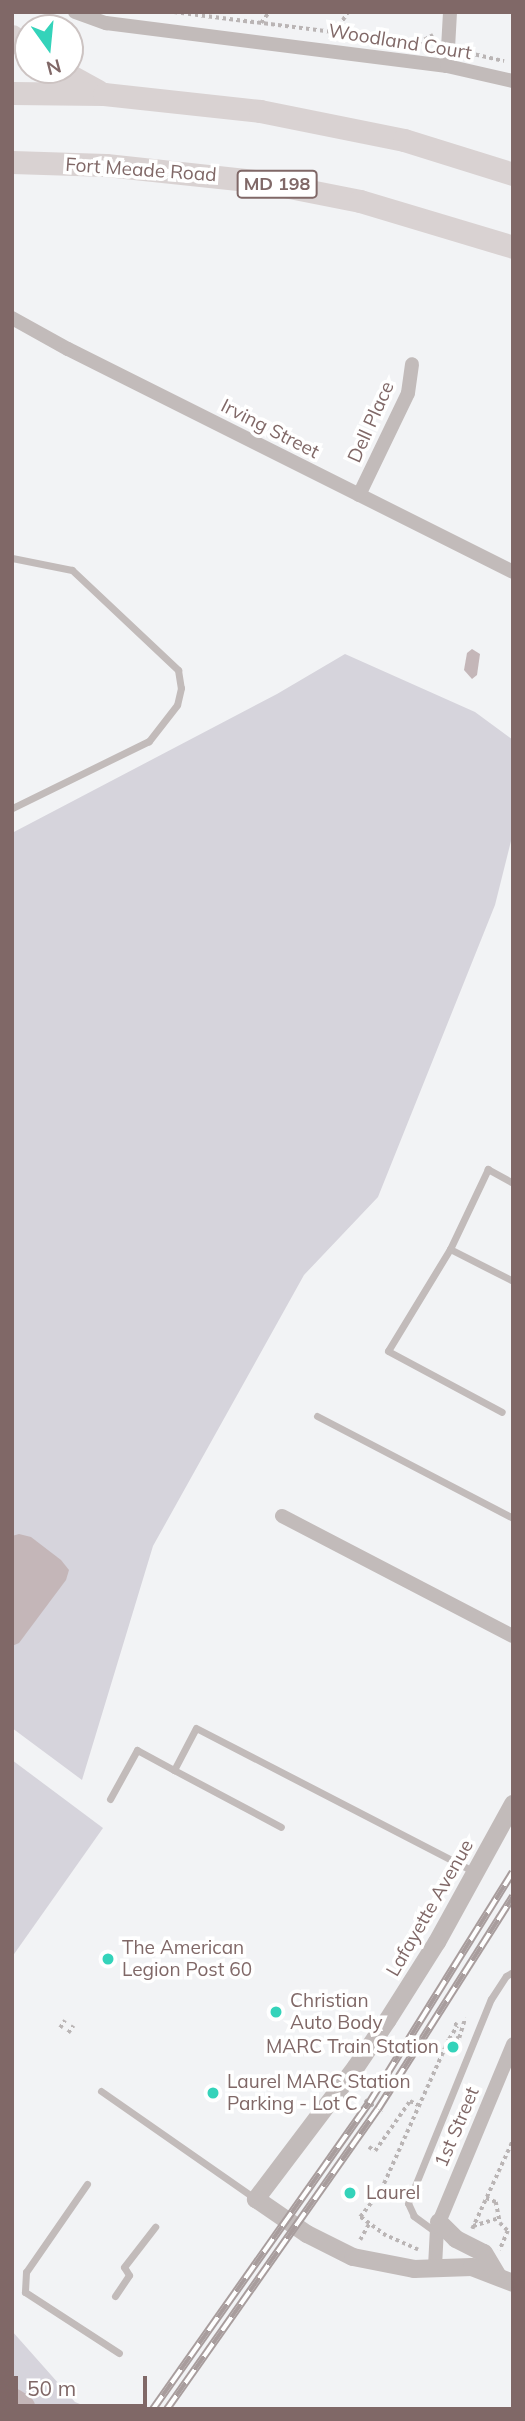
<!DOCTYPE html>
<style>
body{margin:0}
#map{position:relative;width:525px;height:2421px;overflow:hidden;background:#f2f3f5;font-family:Mulish,sans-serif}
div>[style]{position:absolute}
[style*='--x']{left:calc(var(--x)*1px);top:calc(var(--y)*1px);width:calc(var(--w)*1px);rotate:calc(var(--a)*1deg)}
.green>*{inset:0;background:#d6d4dc}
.water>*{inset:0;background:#c4b6b8}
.river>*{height:32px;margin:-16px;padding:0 16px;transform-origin:16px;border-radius:16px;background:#c4b6b8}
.path>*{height:3.5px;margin-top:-1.75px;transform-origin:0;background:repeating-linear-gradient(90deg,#bab5b5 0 3.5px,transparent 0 7px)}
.service>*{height:7px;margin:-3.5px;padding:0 3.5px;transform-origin:3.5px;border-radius:3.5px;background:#c2bbba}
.minor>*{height:14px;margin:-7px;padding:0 7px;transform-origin:7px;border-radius:7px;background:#c2bbba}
.tertiary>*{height:18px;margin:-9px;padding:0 9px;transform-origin:9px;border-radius:9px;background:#c2bbba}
.primary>*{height:23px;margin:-11.5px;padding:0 11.5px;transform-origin:11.5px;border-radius:11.5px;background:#d9d2d2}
.rail>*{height:8px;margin-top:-4px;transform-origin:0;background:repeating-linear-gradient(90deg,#fff 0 16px,#a89d9d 0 32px);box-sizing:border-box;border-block:2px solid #a89d9d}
.dots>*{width:19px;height:19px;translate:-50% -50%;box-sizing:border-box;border:4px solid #fff;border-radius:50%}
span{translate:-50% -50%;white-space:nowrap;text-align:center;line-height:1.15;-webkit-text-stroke:7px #fff;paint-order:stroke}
.shield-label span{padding:2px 5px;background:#fff;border:2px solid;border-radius:5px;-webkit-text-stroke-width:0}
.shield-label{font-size:18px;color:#806867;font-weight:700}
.street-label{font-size:19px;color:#806867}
.poi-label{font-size:19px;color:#806867}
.left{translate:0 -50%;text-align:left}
.right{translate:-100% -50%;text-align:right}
.frame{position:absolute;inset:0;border:14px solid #806867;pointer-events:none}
.north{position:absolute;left:14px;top:14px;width:70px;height:70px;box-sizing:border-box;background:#fff;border:2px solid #ccc3c2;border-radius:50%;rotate:165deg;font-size:19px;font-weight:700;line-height:28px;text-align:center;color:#806867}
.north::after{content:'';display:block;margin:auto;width:24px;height:32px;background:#34d3ba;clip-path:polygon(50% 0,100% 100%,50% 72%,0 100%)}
.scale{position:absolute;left:14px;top:2376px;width:133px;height:32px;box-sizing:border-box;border:4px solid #806867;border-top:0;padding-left:9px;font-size:21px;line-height:24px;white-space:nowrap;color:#806867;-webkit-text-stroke:5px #fff;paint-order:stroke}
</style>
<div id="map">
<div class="green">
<div style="clip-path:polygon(345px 654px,475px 712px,513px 740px,513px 833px,495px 905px,378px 1197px,304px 1275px,153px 1546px,82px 1780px,12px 1728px,12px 833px,277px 694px)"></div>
<div style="clip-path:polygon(12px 1760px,103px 1828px,12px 1957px)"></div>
<div style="clip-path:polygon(12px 2331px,75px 2402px,92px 2409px,12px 2409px)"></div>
</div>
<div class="water">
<div style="clip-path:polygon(472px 649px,480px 654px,477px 675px,472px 679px,464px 670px,467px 653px)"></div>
<div style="clip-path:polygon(19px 1534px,31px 1537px,61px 1560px,69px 1570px,66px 1580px,19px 1643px,12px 1646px,12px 1536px)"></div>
</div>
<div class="river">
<div style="--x:12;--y:2404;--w:9;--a:32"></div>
</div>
<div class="path">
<div style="--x:174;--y:12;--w:246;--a:7.2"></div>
<div style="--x:418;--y:43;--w:17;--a:-28"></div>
<div style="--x:261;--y:23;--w:14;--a:-54"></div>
<div style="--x:335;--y:32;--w:24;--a:-57"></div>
<div style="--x:462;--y:47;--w:9;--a:41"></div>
<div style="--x:469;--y:53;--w:36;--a:13"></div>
<div style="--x:60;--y:2028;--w:9;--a:-58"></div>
<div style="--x:68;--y:2033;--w:9;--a:-54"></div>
<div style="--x:449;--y:2039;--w:15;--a:-58"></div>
<div style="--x:457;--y:2026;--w:6;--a:-141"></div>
<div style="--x:365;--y:2100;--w:21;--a:35"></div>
<div style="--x:369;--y:2147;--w:7;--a:34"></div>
<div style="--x:375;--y:2151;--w:61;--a:-55"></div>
<div style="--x:410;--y:2101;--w:9;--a:27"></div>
<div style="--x:486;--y:2198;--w:11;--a:22"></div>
<div style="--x:496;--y:2202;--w:21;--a:79"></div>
<div style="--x:500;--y:2223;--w:11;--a:45"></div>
<div style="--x:508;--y:2231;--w:21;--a:113"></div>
<div style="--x:473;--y:2226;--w:27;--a:-17"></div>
<div style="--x:472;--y:2229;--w:98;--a:-65.3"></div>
<div style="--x:360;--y:2240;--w:18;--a:-61"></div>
<div style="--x:418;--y:2250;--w:35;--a:-156"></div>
<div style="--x:386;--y:2236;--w:32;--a:-144"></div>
<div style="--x:360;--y:2217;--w:34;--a:-52"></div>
<div style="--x:381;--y:2190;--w:166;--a:-65.8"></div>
<div style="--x:449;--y:2039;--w:10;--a:-6"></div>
<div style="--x:459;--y:2038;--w:21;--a:-73"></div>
</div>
<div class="service">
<div style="--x:12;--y:558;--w:61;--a:11.3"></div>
<div style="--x:72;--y:570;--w:146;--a:43.3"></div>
<div style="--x:178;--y:670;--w:18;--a:81"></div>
<div style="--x:181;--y:688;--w:17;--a:103"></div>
<div style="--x:177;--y:705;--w:46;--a:127.9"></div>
<div style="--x:149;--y:741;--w:153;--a:153.9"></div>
<div style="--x:513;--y:1183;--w:29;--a:-151"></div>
<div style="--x:488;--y:1169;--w:89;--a:115.4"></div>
<div style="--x:450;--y:1249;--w:71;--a:26.9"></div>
<div style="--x:450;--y:1249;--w:119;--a:121.3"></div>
<div style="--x:388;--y:1351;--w:129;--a:28.2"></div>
<div style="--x:317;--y:1416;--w:221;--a:27.5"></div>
<div style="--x:174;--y:1770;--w:121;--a:28"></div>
<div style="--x:110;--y:1799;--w:56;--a:-61.1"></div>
<div style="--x:137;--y:1750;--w:42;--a:28.4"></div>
<div style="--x:174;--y:1770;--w:47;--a:-62.4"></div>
<div style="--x:196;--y:1728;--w:314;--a:27.3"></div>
<div style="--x:101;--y:2091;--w:189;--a:34.9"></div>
<div style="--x:87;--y:2184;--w:107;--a:124.7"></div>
<div style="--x:26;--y:2272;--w:20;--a:93"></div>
<div style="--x:25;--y:2292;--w:112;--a:33"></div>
<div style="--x:437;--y:2233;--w:29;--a:-144"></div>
<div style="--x:414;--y:2216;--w:14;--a:-115"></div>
<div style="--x:408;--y:2203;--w:220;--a:-67.9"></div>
<div style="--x:491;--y:1999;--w:27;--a:-57"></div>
<div style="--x:506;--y:1976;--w:8;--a:-30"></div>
<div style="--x:115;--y:2296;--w:25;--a:-56"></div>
<div style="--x:129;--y:2275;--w:9;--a:-122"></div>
<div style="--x:124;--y:2267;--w:51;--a:-52.2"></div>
</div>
<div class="minor">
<div style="--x:75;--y:12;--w:33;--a:20"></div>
<div style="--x:106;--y:23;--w:344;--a:7.2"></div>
<div style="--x:447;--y:66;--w:68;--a:12.8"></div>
<div style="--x:447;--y:66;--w:54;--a:-86.8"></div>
<div style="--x:12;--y:318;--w:64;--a:29"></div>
<div style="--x:68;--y:349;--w:498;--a:26.6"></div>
<div style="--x:359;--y:495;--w:113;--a:-64.3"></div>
<div style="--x:408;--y:393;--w:29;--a:-82"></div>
<div style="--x:282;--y:1516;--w:260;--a:27.5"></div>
<div style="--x:435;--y:2267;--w:40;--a:-87.1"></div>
<div style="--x:437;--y:2227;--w:198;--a:-67.4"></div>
</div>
<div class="tertiary">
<div style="--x:513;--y:1804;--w:158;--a:118.8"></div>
<div style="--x:437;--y:1942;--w:93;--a:122.3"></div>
<div style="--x:387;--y:2021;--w:55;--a:124"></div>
<div style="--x:356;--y:2067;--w:166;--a:127.1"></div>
<div style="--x:256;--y:2199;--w:62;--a:34.5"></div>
<div style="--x:307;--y:2234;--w:51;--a:26.6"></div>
<div style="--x:353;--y:2257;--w:62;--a:11.1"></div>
<div style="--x:414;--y:2269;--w:58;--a:-2"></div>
<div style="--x:472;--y:2267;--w:44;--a:21.3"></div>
<div style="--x:439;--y:2222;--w:24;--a:45"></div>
<div style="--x:456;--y:2239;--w:31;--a:27"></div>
<div style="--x:484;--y:2253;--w:26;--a:59"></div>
</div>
<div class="primary">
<div style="--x:12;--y:36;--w:22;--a:43"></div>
<div style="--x:60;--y:70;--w:43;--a:28.9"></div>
<div style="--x:12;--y:93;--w:92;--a:0.6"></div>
<div style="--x:104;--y:94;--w:157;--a:6.2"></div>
<div style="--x:260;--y:111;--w:147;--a:11.4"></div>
<div style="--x:404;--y:140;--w:114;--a:17.3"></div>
<div style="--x:12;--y:162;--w:94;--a:1.8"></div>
<div style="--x:106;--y:165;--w:159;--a:6.1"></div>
<div style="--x:264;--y:182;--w:98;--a:11.2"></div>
<div style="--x:360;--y:201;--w:160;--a:16.7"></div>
</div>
<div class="rail">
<div style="--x:153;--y:2409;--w:375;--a:-54.8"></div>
<div style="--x:369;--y:2103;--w:272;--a:-58.1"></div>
<div style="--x:167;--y:2409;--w:367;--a:-54.9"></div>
<div style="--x:378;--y:2109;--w:252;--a:-57.6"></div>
</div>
<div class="dots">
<div style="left:108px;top:1959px;background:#34d3ba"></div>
<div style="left:276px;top:2012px;background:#34d3ba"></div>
<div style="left:453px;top:2047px;background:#34d3ba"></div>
<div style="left:213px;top:2093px;background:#34d3ba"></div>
<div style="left:350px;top:2193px;background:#34d3ba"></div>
</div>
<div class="shield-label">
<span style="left:277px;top:184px">MD 198</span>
</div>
<div class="street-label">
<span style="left:400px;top:42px;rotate:9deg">Woodland Court</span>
<span style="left:141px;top:170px;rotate:4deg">Fort Meade Road</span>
<span style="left:371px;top:422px;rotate:-66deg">Dell Place</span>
<span style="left:270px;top:429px;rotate:27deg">Irving Street</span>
<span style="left:430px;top:1908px;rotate:-60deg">Lafayette Avenue</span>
<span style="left:457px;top:2127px;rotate:-67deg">1st Street</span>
</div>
<div class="poi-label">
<span class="left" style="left:122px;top:1959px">The American<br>Legion Post 60</span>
<span class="left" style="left:290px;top:2012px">Christian<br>Auto Body</span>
<span class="right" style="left:439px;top:2047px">MARC Train Station</span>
<span class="left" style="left:227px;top:2093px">Laurel MARC Station<br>Parking - Lot C</span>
<span class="left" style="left:366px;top:2193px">Laurel</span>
</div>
<div class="frame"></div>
<div class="north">N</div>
<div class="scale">50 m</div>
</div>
